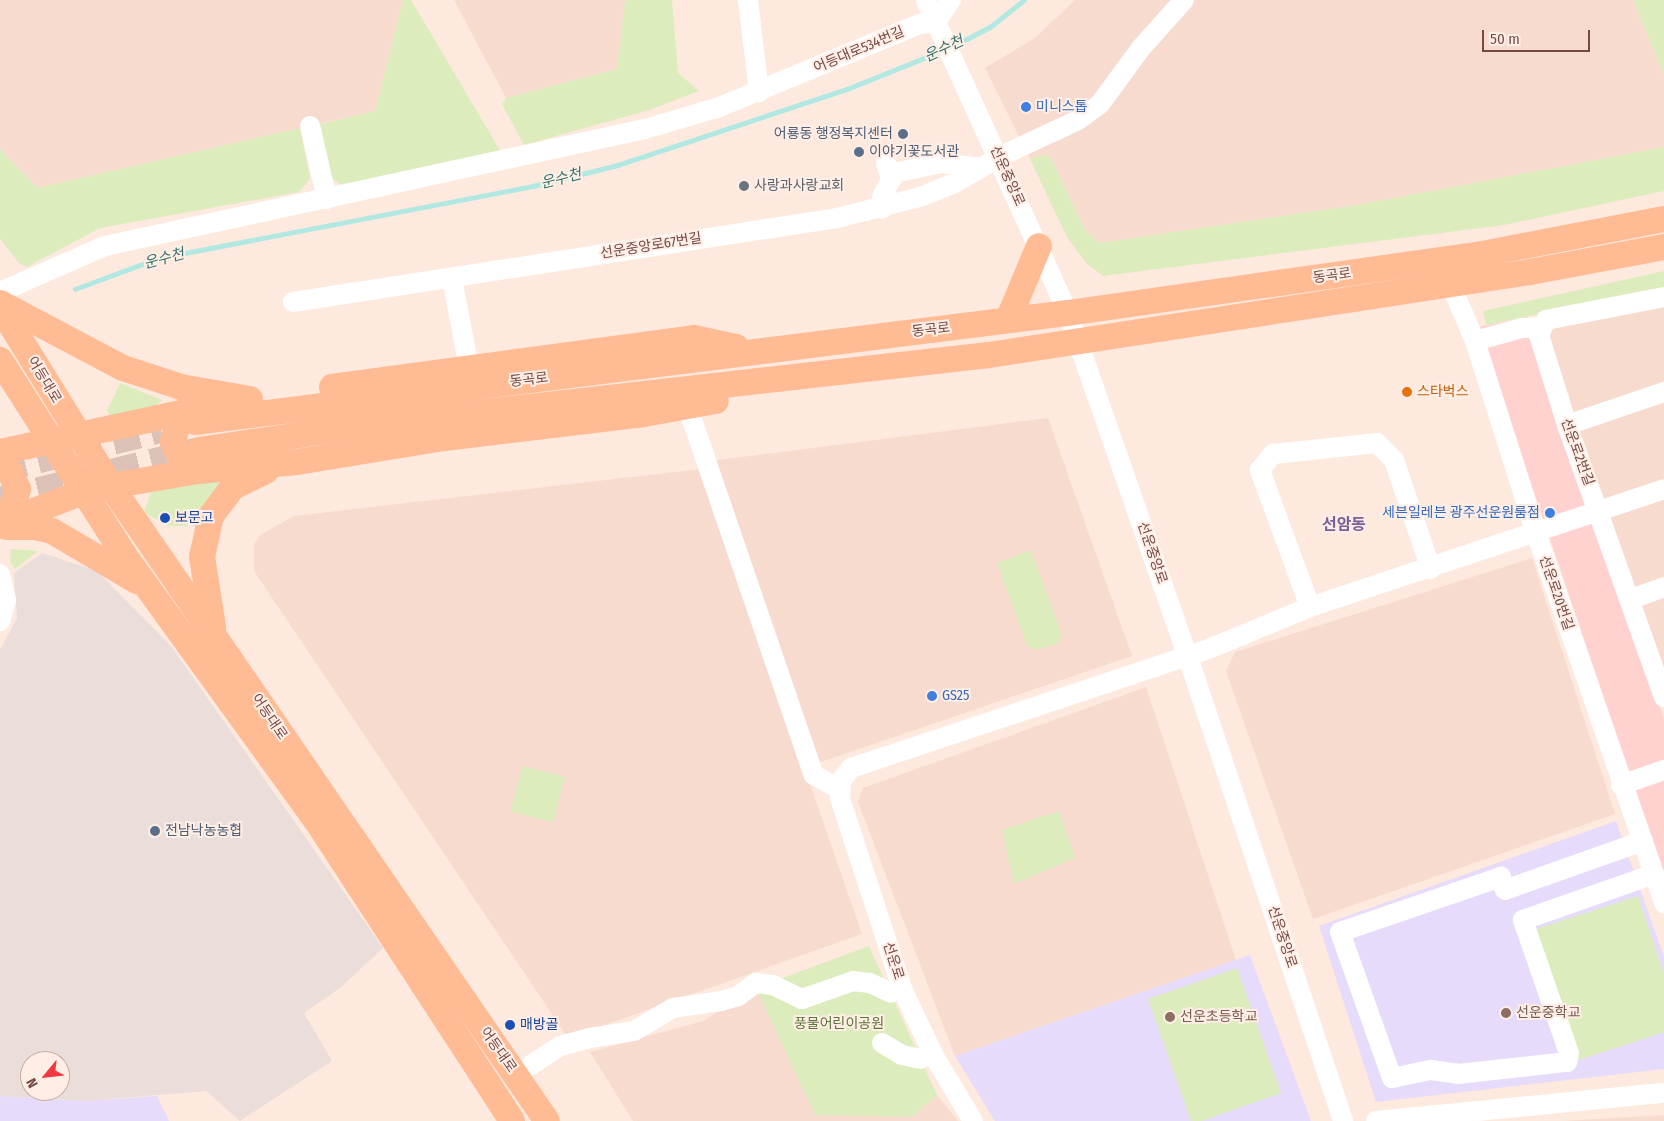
<!DOCTYPE html>
<meta charset="utf-8">
<style>
body{margin:0}
#map{position:relative;width:1664px;height:1121px;overflow:hidden;background:#fee9de;font-family:"Fira Sans Condensed","Noto Sans KR",sans-serif}
div>[style]{position:absolute}
[style*='--x']{left:calc(var(--x)*1px);top:calc(var(--y)*1px);width:calc(var(--w)*1px);rotate:calc(var(--a)*1deg)}
.residential>*{inset:0;background:#f8dbcf}
.commercial>*{inset:0;background:#ffd2d0}
.industrial>*{inset:0;background:#ebdeda}
.education>*{inset:0;background:#e6dbfa}
.green>*{inset:0;background:#dcecbc;transform-origin:0 0}
.stream>*{height:4.5px;margin:-2.25px;padding:0 2.25px;transform-origin:2.25px;border-radius:2.25px;background:#b1e8e2}
.major-tunnel>*{height:26px;margin-top:-13px;transform-origin:0;background:repeating-linear-gradient(90deg,#dcc1b8 0 26px,transparent 0 39px)}
.minor>*{height:20px;margin:-10px;padding:0 10px;transform-origin:10px;border-radius:10px;background:#fff}
.major>*{height:26px;margin:-13px;padding:0 13px;transform-origin:13px;border-radius:13px;background:#ffbb93}
.dots>*{width:14px;height:14px;translate:-50% -50%;box-sizing:border-box;border:2px solid #ffeee5;border-radius:50%}
span{translate:-50% -50%;white-space:nowrap;text-align:center;line-height:1.15;-webkit-text-stroke:4px #ffeee5;paint-order:stroke}
.street-label{font-size:14px;color:#754945}
.shop-label{font-size:14px;color:#366cbe}
.left{translate:0 -50%;text-align:left}
.right{translate:-100% -50%;text-align:right}
.service-label{font-size:14px;color:#4e5e75}
.worship-label{font-size:14px;color:#5b616d}
.food-label{font-size:14px;color:#c56008}
.transit-label{font-size:14px;color:#164399}
.education-label{font-size:14px;color:#785e54}
.park-label{font-size:14px;color:#5b763a}
.water-label{font-size:15px;color:#35756f;font-style:italic}
.quarter-label{font-size:16px;color:#775f99;font-weight:700}
.north{position:absolute;left:20px;top:1051px;width:50px;height:50px;box-sizing:border-box;background:#ffeee5;border:1px solid #c8aca5;border-radius:50%;rotate:242deg;font-size:14px;font-weight:700;line-height:20px;text-align:center;color:#754945}
.north::after{content:'';display:block;margin:auto;width:18px;height:22px;background:#f13940;clip-path:polygon(50% 0,100% 100%,50% 72%,0 100%)}
.scale{position:absolute;left:1482px;top:30px;width:108px;height:22px;box-sizing:border-box;border:2px solid #754945;border-top:0;padding-left:6px;font-size:15px;line-height:18px;white-space:nowrap;color:#754945;-webkit-text-stroke:4px #ffeee5;paint-order:stroke}
</style>
<div id="map">
<div class="residential">
<div style="clip-path:polygon(0 0,403px 0,375px 111px,37px 188px,0 149px)"></div>
<div style="clip-path:polygon(454px 0,625px 0,617px 69px,506px 98px)"></div>
<div style="clip-path:polygon(1075px 0,1633px 0,1664px 75px,1664px 147px,1357px 205px,1099px 243px,1085px 230px,1053px 162px,1046px 154px,1030px 159px,985px 68px,1036px 37px)"></div>
<div style="clip-path:polygon(1664px 303px,1664px 676px,1619px 555px,1549px 335px,1552px 327px)"></div>
<div style="clip-path:polygon(1048px 418px,1132px 656px,818px 763px,710px 461px)"></div>
<div style="clip-path:polygon(701px 469px,862px 934px,568px 1038px,254px 571px,254px 544px,260px 535px,294px 516px)"></div>
<div style="clip-path:polygon(1532px 558px,1615px 814px,1313px 919px,1226px 671px,1235px 652px)"></div>
<div style="clip-path:polygon(1146px 687px,1236px 960px,955px 1056px,858px 802px,863px 788px)"></div>
<div style="clip-path:polygon(756px 988px,912px 1117px,937px 1095px,958px 1121px,633px 1121px,590px 1052px,703px 1021px)"></div>
<div style="clip-path:polygon(1664px 1115px,1664px 1121px,1562px 1121px)"></div>
</div>
<div class="commercial">
<div style="clip-path:polygon(1527px 317px,1664px 719px,1664px 874px,1478px 327px)"></div>
</div>
<div class="industrial">
<div style="clip-path:polygon(evenodd,42px 553px,97px 571px,171px 646px,383px 948px,340px 988px,304px 1013px,332px 1061px,240px 1121px,206px 1091px,84px 1101px,0 1096px,0 650px,17px 618px,14px 573px,42px 553px,30px 1061px,60px 1061px,60px 1091px,30px 1091px,30px 1061px)"></div>
</div>
<div class="education">
<div style="clip-path:polygon(1616px 821px,1664px 957px,1664px 1069px,1376px 1102px,1319px 926px)"></div>
<div style="clip-path:polygon(1250px 955px,1311px 1121px,995px 1121px,955px 1056px)"></div>
<div style="clip-path:polygon(0 1096px,84px 1101px,157px 1096px,169px 1121px,0 1121px)"></div>
</div>
<div class="green">
<div style="clip-path:polygon(403px 0,411px 0,501px 152px,344px 187px,332px 178px,320px 124px,375px 111px)"></div>
<div style="clip-path:polygon(625px 0,672px 0,678px 73px,699px 91px,649px 110px,524px 145px,502px 104px,506px 98px,617px 69px)"></div>
<div style="clip-path:polygon(1633px 0,1664px 0,1664px 75px)"></div>
<div style="clip-path:polygon(300px 128px,310px 179px,299px 192px,100px 228px,27px 267px,19px 263px,0 239px,0 149px,37px 188px)"></div>
<div style="clip-path:polygon(1664px 147px,1664px 191px,1504px 225px,1103px 276px,1086px 263px,1067px 237px,1030px 159px,1046px 154px,1053px 162px,1085px 230px,1099px 243px,1357px 205px)"></div>
<div style="clip-path:polygon(1664px 271px,1664px 289px,1486px 325px,1483px 311px)"></div>
<div style="clip-path:polygon(120px 383px,162px 400px,147px 413px,114px 421px,107px 411px)"></div>
<div style="clip-path:polygon(232px 472px,187px 526px,167px 526px,144px 512px,152px 490px)"></div>
<div style="clip-path:polygon(11px 549px,38px 551px,15px 569px,10px 562px)"></div>
<div style="clip-path:polygon(1031px 550px,1062px 635px,1058px 643px,1038px 650px,1027px 646px,997px 563px)"></div>
<div style="left:522px;top:766px;width:44px;height:47px;rotate:14deg"></div>
<div style="clip-path:polygon(1059px 811px,1075px 858px,1014px 884px,1002px 830px)"></div>
<div style="clip-path:polygon(1638px 896px,1664px 975px,1664px 1032px,1579px 1060px,1536px 929px)"></div>
<div style="clip-path:polygon(869px 946px,937px 1095px,912px 1117px,815px 1115px,756px 988px)"></div>
<div style="clip-path:polygon(1237px 968px,1281px 1093px,1201px 1121px,1191px 1121px,1148px 999px)"></div>
</div>
<div class="stream">
<div style="--x:953;--y:46;--w:42;--a:-27.2"></div>
<div style="--x:990;--y:27;--w:43;--a:-38.5"></div>
<div style="--x:75;--y:289;--w:90;--a:-20.3"></div>
<div style="--x:159;--y:258;--w:381;--a:-10.9"></div>
<div style="--x:533;--y:186;--w:88;--a:-13.9"></div>
<div style="--x:618;--y:165;--w:241;--a:-18.4"></div>
<div style="--x:847;--y:89;--w:105;--a:-21.9"></div>
</div>
<div class="major-tunnel">
<div style="--x:0;--y:470;--w:166;--a:-14"></div>
<div style="--x:0;--y:500;--w:205;--a:-14.1"></div>
</div>
<div class="minor">
<div style="--x:748;--y:0;--w:93;--a:83.2"></div>
<div style="--x:926;--y:0;--w:344;--a:65.6"></div>
<div style="--x:1068;--y:313;--w:393;--a:70.8"></div>
<div style="--x:1197;--y:684;--w:461;--a:71.5"></div>
<div style="--x:936;--y:22;--w:27;--a:-56"></div>
<div style="--x:310;--y:126;--w:75;--a:76.9"></div>
<div style="--x:886;--y:163;--w:9;--a:72"></div>
<div style="--x:889;--y:172;--w:5;--a:11"></div>
<div style="--x:894;--y:173;--w:48;--a:-12"></div>
<div style="--x:941;--y:163;--w:40;--a:7.1"></div>
<div style="--x:882;--y:209;--w:12;--a:-90"></div>
<div style="--x:882;--y:197;--w:27;--a:-63"></div>
<div style="--x:452;--y:279;--w:90;--a:79.1"></div>
<div style="--x:1450;--y:283;--w:63;--a:66.7"></div>
<div style="--x:1475;--y:341;--w:201;--a:72.4"></div>
<div style="--x:1536;--y:533;--w:392;--a:70.9"></div>
<div style="--x:0;--y:292;--w:115;--a:-23.7"></div>
<div style="--x:105;--y:246;--w:553;--a:-12.23"></div>
<div style="--x:645;--y:129;--w:75;--a:-16.3"></div>
<div style="--x:717;--y:108;--w:220;--a:-22.5"></div>
<div style="--x:920;--y:24;--w:16;--a:-7"></div>
<div style="--x:1664;--y:297;--w:120;--a:169"></div>
<div style="--x:1546;--y:320;--w:17;--a:115"></div>
<div style="--x:1539;--y:335;--w:94;--a:72.7"></div>
<div style="--x:1567;--y:425;--w:289;--a:70.4"></div>
<div style="--x:293;--y:302;--w:550;--a:-8.78"></div>
<div style="--x:837;--y:218;--w:86;--a:-14.2"></div>
<div style="--x:920;--y:197;--w:38;--a:-22"></div>
<div style="--x:955;--y:183;--w:51;--a:-30.6"></div>
<div style="--x:999;--y:157;--w:87;--a:-25.1"></div>
<div style="--x:1078;--y:120;--w:27;--a:-36"></div>
<div style="--x:1100;--y:104;--w:69;--a:-53.8"></div>
<div style="--x:1141;--y:48;--w:64;--a:-48.1"></div>
<div style="--x:1475;--y:341;--w:49;--a:-15.5"></div>
<div style="--x:1522;--y:328;--w:19;--a:-3"></div>
<div style="--x:687;--y:405;--w:391;--a:71.1"></div>
<div style="--x:814;--y:775;--w:29;--a:29"></div>
<div style="--x:1567;--y:425;--w:102;--a:-18.8"></div>
<div style="--x:0;--y:574;--w:27;--a:77"></div>
<div style="--x:6;--y:600;--w:22;--a:106"></div>
<div style="--x:1631;--y:599;--w:35;--a:-20"></div>
<div style="--x:1310;--y:607;--w:146;--a:-110.1"></div>
<div style="--x:1260;--y:470;--w:21;--a:-51"></div>
<div style="--x:1273;--y:454;--w:105;--a:-6"></div>
<div style="--x:1377;--y:443;--w:24;--a:45"></div>
<div style="--x:1394;--y:460;--w:115;--a:71.3"></div>
<div style="--x:1621;--y:785;--w:46;--a:-19.2"></div>
<div style="--x:1643;--y:841;--w:146;--a:160.5"></div>
<div style="--x:1505;--y:890;--w:14;--a:-107"></div>
<div style="--x:1501;--y:877;--w:170;--a:161.1"></div>
<div style="--x:1340;--y:932;--w:155;--a:70.4"></div>
<div style="--x:1392;--y:1078;--w:40;--a:-12"></div>
<div style="--x:1431;--y:1070;--w:27;--a:8"></div>
<div style="--x:1458;--y:1074;--w:110;--a:-6.3"></div>
<div style="--x:1567;--y:1062;--w:9;--a:-77"></div>
<div style="--x:1569;--y:1053;--w:141;--a:-109.1"></div>
<div style="--x:1523;--y:920;--w:139;--a:-19.3"></div>
<div style="--x:882;--y:1043;--w:23;--a:31"></div>
<div style="--x:902;--y:1055;--w:19;--a:12"></div>
<div style="--x:531;--y:1065;--w:35;--a:-33"></div>
<div style="--x:560;--y:1046;--w:31;--a:-15"></div>
<div style="--x:590;--y:1038;--w:45;--a:-9"></div>
<div style="--x:634;--y:1031;--w:45;--a:-30.5"></div>
<div style="--x:673;--y:1008;--w:49;--a:-8.3"></div>
<div style="--x:721;--y:1001;--w:18;--a:-16"></div>
<div style="--x:738;--y:996;--w:22;--a:-36"></div>
<div style="--x:756;--y:983;--w:17;--a:7"></div>
<div style="--x:773;--y:985;--w:32;--a:26"></div>
<div style="--x:802;--y:999;--w:54;--a:-19.4"></div>
<div style="--x:853;--y:981;--w:17;--a:7"></div>
<div style="--x:870;--y:983;--w:23;--a:25"></div>
<div style="--x:973;--y:1121;--w:76;--a:-121"></div>
<div style="--x:934;--y:1056;--w:72;--a:-115.5"></div>
<div style="--x:903;--y:991;--w:203;--a:-108.1"></div>
<div style="--x:840;--y:798;--w:17;--a:-87"></div>
<div style="--x:841;--y:781;--w:16;--a:-52"></div>
<div style="--x:851;--y:768;--w:379;--a:-18.4"></div>
<div style="--x:1211;--y:648;--w:107;--a:-22.5"></div>
<div style="--x:1310;--y:607;--w:373;--a:-18.4"></div>
<div style="--x:1376;--y:1121;--w:289;--a:-5.6"></div>
</div>
<div class="major">
<div style="--x:0;--y:303;--w:139;--a:27.9"></div>
<div style="--x:123;--y:368;--w:61;--a:18.1"></div>
<div style="--x:181;--y:387;--w:70;--a:9.9"></div>
<div style="--x:0;--y:307;--w:211;--a:58.2"></div>
<div style="--x:111;--y:486;--w:770;--a:55.53"></div>
<div style="--x:1008;--y:320;--w:80;--a:-67.3"></div>
<div style="--x:0;--y:360;--w:231;--a:57.5"></div>
<div style="--x:124;--y:555;--w:327;--a:54.1"></div>
<div style="--x:316;--y:820;--w:359;--a:56.9"></div>
<div style="--x:332;--y:387;--w:365;--a:-7.7"></div>
<div style="--x:694;--y:338;--w:43;--a:12.1"></div>
<div style="--x:193;--y:408;--w:21;--a:135"></div>
<div style="--x:178;--y:423;--w:20;--a:105"></div>
<div style="--x:173;--y:442;--w:21;--a:67"></div>
<div style="--x:181;--y:461;--w:20;--a:30"></div>
<div style="--x:195;--y:422;--w:880;--a:-7.12"></div>
<div style="--x:1068;--y:313;--w:413;--a:-8.1"></div>
<div style="--x:1477;--y:255;--w:190;--a:-10.9"></div>
<div style="--x:199;--y:450;--w:163;--a:-8.5"></div>
<div style="--x:360;--y:426;--w:633;--a:-6.44"></div>
<div style="--x:989;--y:355;--w:547;--a:-8.72"></div>
<div style="--x:1530;--y:272;--w:136;--a:-10.6"></div>
<div style="--x:0;--y:452;--w:222;--a:-12.2"></div>
<div style="--x:0;--y:464;--w:13;--a:39"></div>
<div style="--x:10;--y:472;--w:19;--a:65"></div>
<div style="--x:18;--y:489;--w:16;--a:105"></div>
<div style="--x:14;--y:504;--w:19;--a:137"></div>
<div style="--x:0;--y:524;--w:89;--a:-21.1"></div>
<div style="--x:83;--y:492;--w:29;--a:-12"></div>
<div style="--x:111;--y:486;--w:88;--a:-9.8"></div>
<div style="--x:198;--y:471;--w:99;--a:-5.2"></div>
<div style="--x:297;--y:462;--w:149;--a:-9.3"></div>
<div style="--x:444;--y:438;--w:195;--a:-6.8"></div>
<div style="--x:638;--y:415;--w:79;--a:-10.2"></div>
<div style="--x:6;--y:527;--w:29;--a:0"></div>
<div style="--x:35;--y:527;--w:17;--a:13"></div>
<div style="--x:52;--y:531;--w:99;--a:30.5"></div>
<div style="--x:213;--y:627;--w:71;--a:-98.9"></div>
<div style="--x:202;--y:557;--w:42;--a:-77.6"></div>
<div style="--x:211;--y:516;--w:36;--a:-53"></div>
<div style="--x:233;--y:487;--w:37;--a:-26"></div>
</div>
<div class="dots">
<div style="left:1026px;top:107px;background:#3f7fe0"></div>
<div style="left:903px;top:134px;background:#5c6f8a"></div>
<div style="left:859px;top:152px;background:#5c6f8a"></div>
<div style="left:744px;top:186px;background:#6b7280"></div>
<div style="left:1407px;top:392px;background:#e8710a"></div>
<div style="left:1550px;top:513px;background:#3f7fe0"></div>
<div style="left:165px;top:518px;background:#1a4fb4"></div>
<div style="left:932px;top:696px;background:#3f7fe0"></div>
<div style="left:155px;top:831px;background:#5c6f8a"></div>
<div style="left:1506px;top:1013px;background:#8d6e63"></div>
<div style="left:1170px;top:1017px;background:#8d6e63"></div>
<div style="left:510px;top:1025px;background:#1a4fb4"></div>
</div>
<div class="street-label">
<span style="left:859px;top:50px;rotate:-23deg">어등대로534번길</span>
<span style="left:1007px;top:176px;rotate:66deg">선운중앙로</span>
<span style="left:651px;top:246px;rotate:-9deg">선운중앙로67번길</span>
<span style="left:1332px;top:276px;rotate:-8deg">동곡로</span>
<span style="left:931px;top:330px;rotate:-7deg">동곡로</span>
<span style="left:44px;top:380px;rotate:59deg">어등대로</span>
<span style="left:529px;top:380px;rotate:-7deg">동곡로</span>
<span style="left:1577px;top:452px;rotate:70deg">선운로2번길</span>
<span style="left:1152px;top:553px;rotate:71deg">선운중앙로</span>
<span style="left:1556px;top:593px;rotate:71deg">선운로20번길</span>
<span style="left:269px;top:717px;rotate:56deg">어등대로</span>
<span style="left:1282px;top:937px;rotate:72deg">선운중앙로</span>
<span style="left:893px;top:961px;rotate:72deg">선운로</span>
<span style="left:498px;top:1050px;rotate:55deg">어등대로</span>
</div>
<div class="shop-label">
<span class="left" style="left:1036px;top:107px">미니스톱</span>
<span class="right" style="left:1540px;top:513px">세븐일레븐 광주선운원룸점</span>
<span class="left" style="left:942px;top:696px">GS25</span>
</div>
<div class="service-label">
<span class="right" style="left:893px;top:134px">어룡동 행정복지센터</span>
<span class="left" style="left:869px;top:152px">이야기꽃도서관</span>
<span class="left" style="left:165px;top:831px">전남낙농농협</span>
</div>
<div class="worship-label">
<span class="left" style="left:754px;top:186px">사랑과사랑교회</span>
</div>
<div class="food-label">
<span class="left" style="left:1417px;top:392px">스타벅스</span>
</div>
<div class="transit-label">
<span class="left" style="left:175px;top:518px">보문고</span>
<span class="left" style="left:520px;top:1025px">매방골</span>
</div>
<div class="education-label">
<span class="left" style="left:1516px;top:1013px">선운중학교</span>
<span class="left" style="left:1180px;top:1017px">선운초등학교</span>
</div>
<div class="park-label">
<span style="left:839px;top:1024px">풍물어린이공원</span>
</div>
<div class="water-label">
<span style="left:944px;top:49px;rotate:-25deg">운수천</span>
<span style="left:561px;top:179px;rotate:-14deg">운수천</span>
<span style="left:164px;top:259px;rotate:-15deg">운수천</span>
</div>
<div class="quarter-label">
<span style="left:1344px;top:525px">선암동</span>
</div>
<div class="north">N</div>
<div class="scale">50 m</div>
</div>
